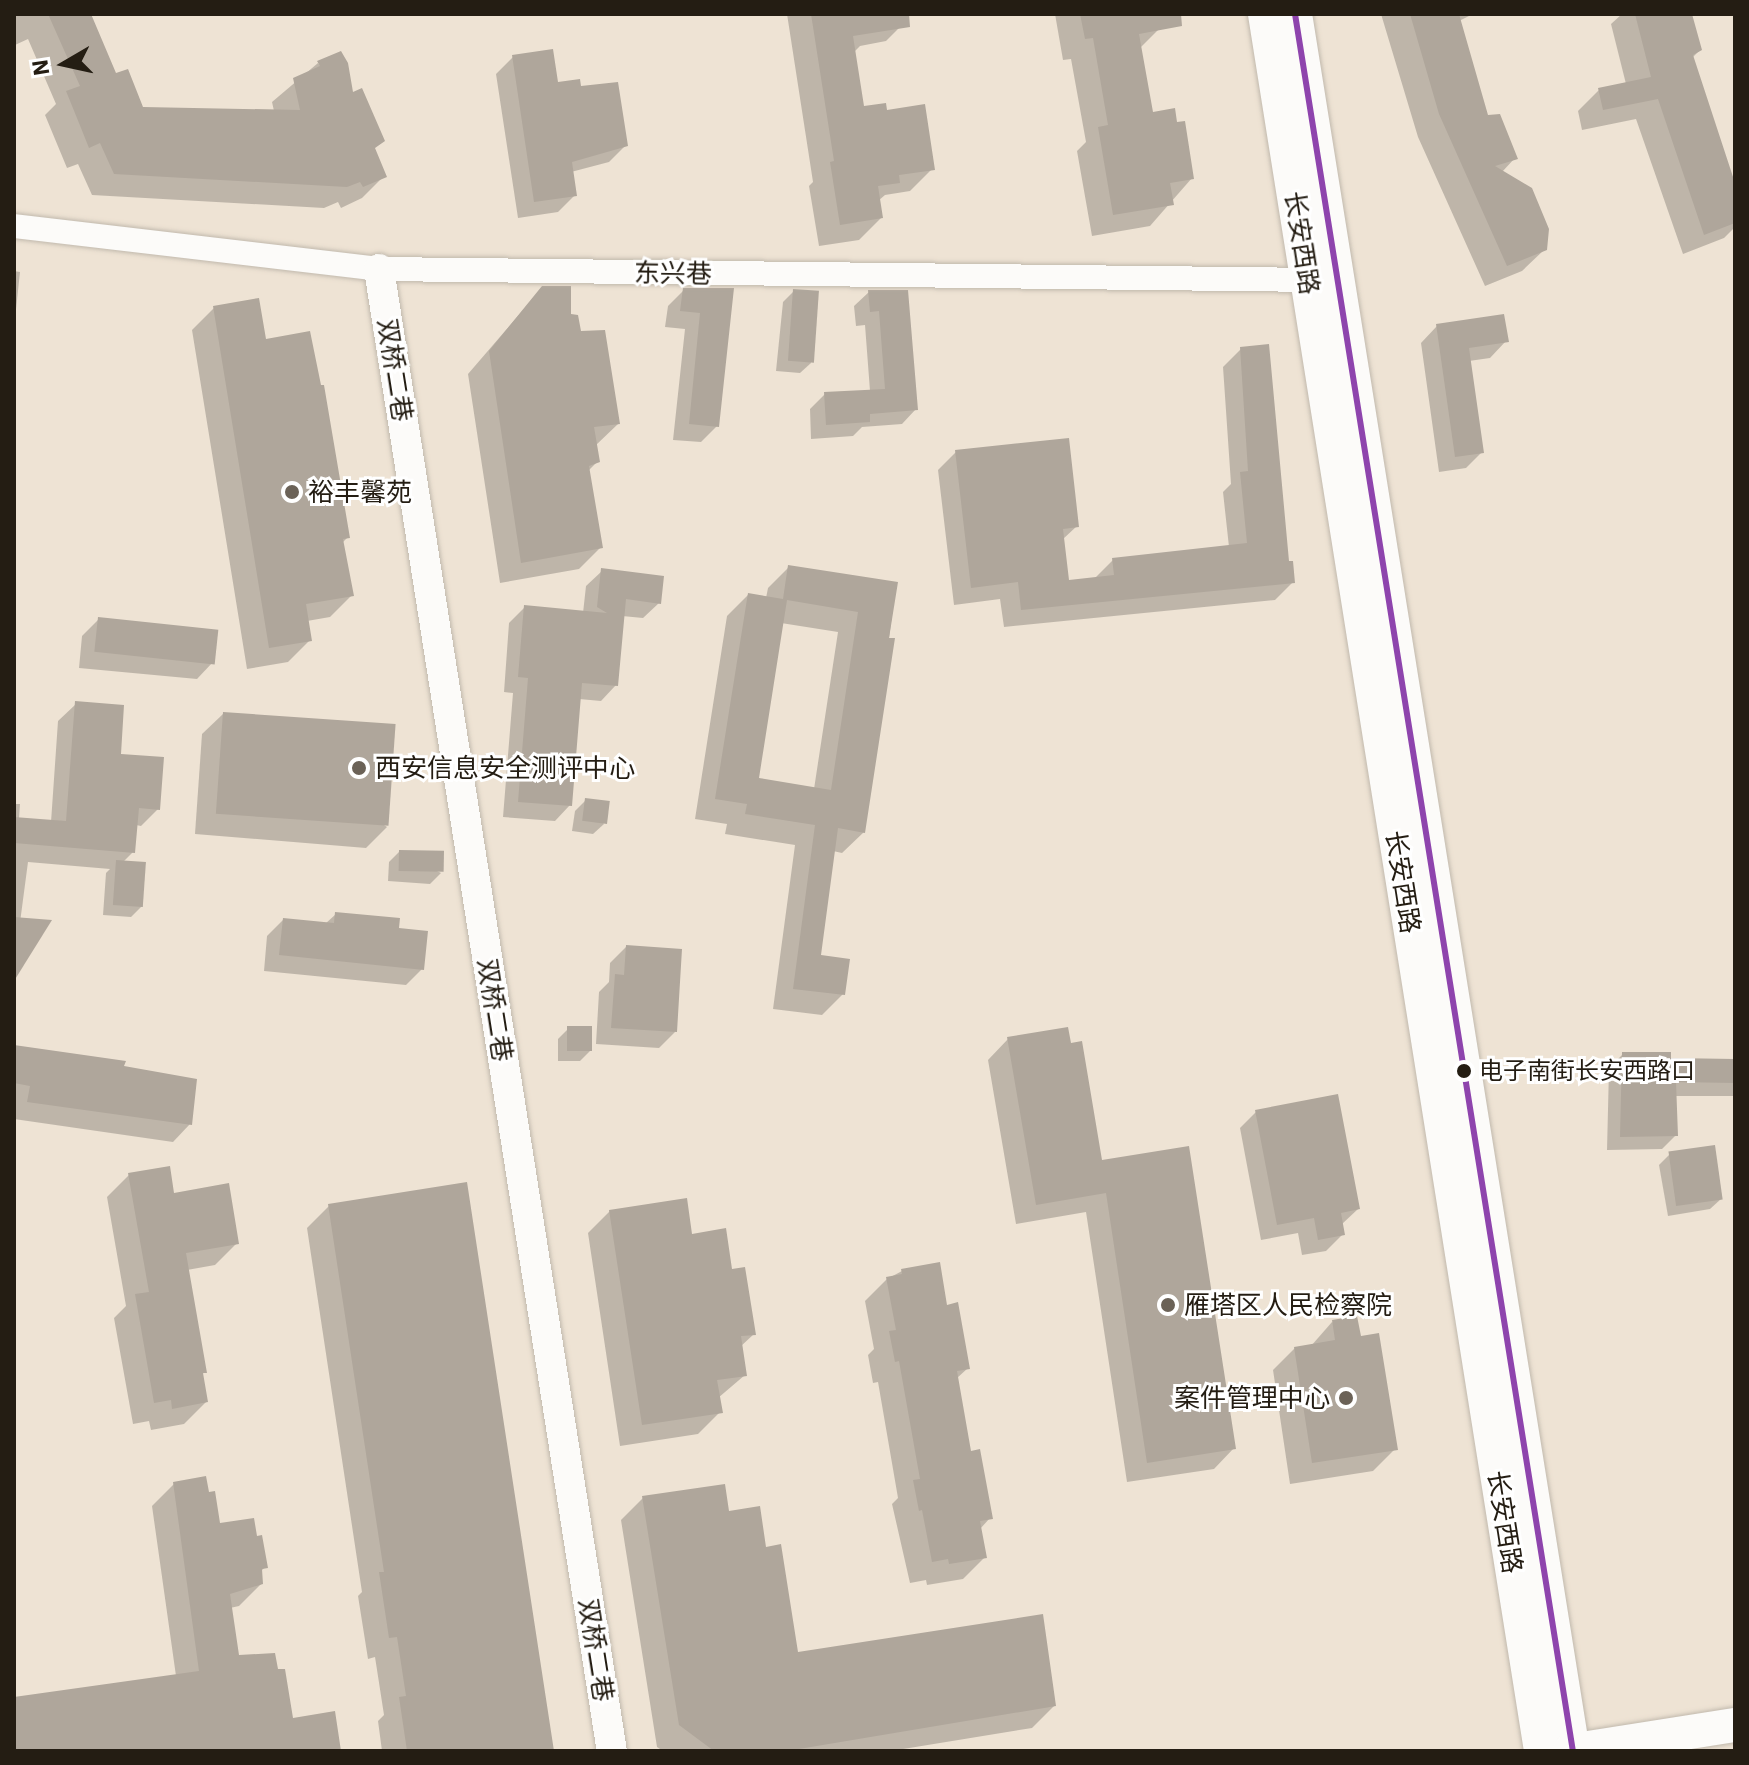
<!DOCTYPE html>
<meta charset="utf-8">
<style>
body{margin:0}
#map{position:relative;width:1749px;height:1765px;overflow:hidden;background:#eee3d4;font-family:"IBM Plex Sans","Noto Sans SC",sans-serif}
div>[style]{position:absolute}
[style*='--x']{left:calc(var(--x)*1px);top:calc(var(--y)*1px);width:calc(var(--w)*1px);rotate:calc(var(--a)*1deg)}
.shadow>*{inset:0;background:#0003}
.building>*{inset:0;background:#afa69b;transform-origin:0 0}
.roads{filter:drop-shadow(0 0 2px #c1b9ad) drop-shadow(0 0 2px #c1b9ad)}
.minor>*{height:24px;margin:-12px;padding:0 12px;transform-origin:12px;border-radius:12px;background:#fcfbf9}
.tertiary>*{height:30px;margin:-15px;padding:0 15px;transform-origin:15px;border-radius:15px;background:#fcfbf9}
.secondary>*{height:34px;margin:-17px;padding:0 17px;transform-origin:17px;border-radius:17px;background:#fcfbf9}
.bus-1>*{height:6px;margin:-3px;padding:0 3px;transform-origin:3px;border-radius:3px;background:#8e44ad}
.dots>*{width:22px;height:22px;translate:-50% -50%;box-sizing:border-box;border:4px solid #fff;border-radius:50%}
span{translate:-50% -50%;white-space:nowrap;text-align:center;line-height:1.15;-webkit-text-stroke:6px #fff;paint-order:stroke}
.bus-label{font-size:24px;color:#241d13}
.left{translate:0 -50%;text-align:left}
.street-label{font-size:26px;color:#241d13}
.poi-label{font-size:26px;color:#241d13}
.right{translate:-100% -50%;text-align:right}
.frame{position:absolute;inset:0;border:16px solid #241d13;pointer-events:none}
.north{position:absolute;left:24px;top:24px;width:80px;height:80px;-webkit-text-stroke:6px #fff;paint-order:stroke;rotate:261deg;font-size:22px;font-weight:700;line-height:32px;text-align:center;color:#241d13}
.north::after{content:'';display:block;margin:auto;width:28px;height:36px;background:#241d13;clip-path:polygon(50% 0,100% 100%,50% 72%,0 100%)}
</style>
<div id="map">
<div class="shadow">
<div style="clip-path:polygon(14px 14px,89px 14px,114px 76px,142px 109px,274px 111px,272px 102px,318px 63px,351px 95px,384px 176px,362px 198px,341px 208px,338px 202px,324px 208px,92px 195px,78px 164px,67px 168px,45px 115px,56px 104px,28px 39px,15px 45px)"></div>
<div style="clip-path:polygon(787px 14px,907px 14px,908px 19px,886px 41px,860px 46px,854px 52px,863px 108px,885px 112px,932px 169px,910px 191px,885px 195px,878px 201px,881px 218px,859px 240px,819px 246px,809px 186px,813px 182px)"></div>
<div style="clip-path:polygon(1055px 14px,1158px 14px,1159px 29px,1139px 49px,1151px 114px,1192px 178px,1150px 226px,1092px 236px,1077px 151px,1086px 142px,1071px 59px,1063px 60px)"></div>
<div style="clip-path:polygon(1381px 14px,1473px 14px,1459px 21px,1487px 118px,1515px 158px,1502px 172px,1545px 249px,1522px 271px,1485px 286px,1418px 137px)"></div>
<div style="clip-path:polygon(1622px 14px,1690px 14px,1700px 50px,1692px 58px,1735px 189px,1735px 227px,1724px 238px,1683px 254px,1636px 119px,1582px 130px,1578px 111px,1599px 90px,1626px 84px,1611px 24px)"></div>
<div style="clip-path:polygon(513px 57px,556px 84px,579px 88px,626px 145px,609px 162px,571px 172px,575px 195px,558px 212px,518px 218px,496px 74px)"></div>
<div style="clip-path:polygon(14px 271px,20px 272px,14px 328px)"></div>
<div style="clip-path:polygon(542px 288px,569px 316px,579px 333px,618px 424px,595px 446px,598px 461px,588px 471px,601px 547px,579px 569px,500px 583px,468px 374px)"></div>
<div style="clip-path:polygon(684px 290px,732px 290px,717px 426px,701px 442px,673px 440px,685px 329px,665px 327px,668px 306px)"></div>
<div style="clip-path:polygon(794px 291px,811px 363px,800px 373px,776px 371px,783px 302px)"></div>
<div style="clip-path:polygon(869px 292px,907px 292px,916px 409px,902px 424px,862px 427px,853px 436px,811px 439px,810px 409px,825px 394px,870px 391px,865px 325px,856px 326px,854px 306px)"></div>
<div style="clip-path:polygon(214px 308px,265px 341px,348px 537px,342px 543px,352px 595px,330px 617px,307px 621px,310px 640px,288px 662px,247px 669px,192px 330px)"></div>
<div style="clip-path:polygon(1437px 326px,1506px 341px,1490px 358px,1469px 361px,1482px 452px,1466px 468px,1439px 472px,1421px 343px)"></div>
<div style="clip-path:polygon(1241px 349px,1293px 582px,1275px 600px,1004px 627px,1000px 599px,954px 605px,938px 470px,956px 452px,1077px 526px,1062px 540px,1067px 582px,1095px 578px,1113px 560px,1229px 547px,1223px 492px,1231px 484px,1223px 367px)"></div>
<div style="clip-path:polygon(evenodd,789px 567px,896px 584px,864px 832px,842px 853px,833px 851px,819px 957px,843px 994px,822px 1015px,773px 1009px,795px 845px,725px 834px,727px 824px,695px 819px,727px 616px,748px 595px,766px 598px,768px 588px,789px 567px,781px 623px,838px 632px,814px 789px,756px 780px,781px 623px)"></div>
<div style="clip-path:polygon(602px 571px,659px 603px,643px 618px,622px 616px,616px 685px,601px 701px,579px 699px,570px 805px,555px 821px,503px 817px,513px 693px,504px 692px,509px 623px,525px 607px,583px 613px,586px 586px)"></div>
<div style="clip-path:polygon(98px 620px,213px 662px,197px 679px,79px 668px,82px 636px)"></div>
<div style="clip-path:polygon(76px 704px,158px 809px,141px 826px,136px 825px,133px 852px,123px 862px,142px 906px,131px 917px,103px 915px,106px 873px,110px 869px,28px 862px,14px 968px,14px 804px,20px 804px,19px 819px,51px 822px,58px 721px)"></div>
<div style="clip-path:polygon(223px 714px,387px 827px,366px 848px,195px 834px,202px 734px)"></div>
<div style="clip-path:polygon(586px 800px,604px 824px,593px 834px,572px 831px,575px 811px)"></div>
<div style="clip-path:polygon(399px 852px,441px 873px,430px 884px,388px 881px,389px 862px)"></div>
<div style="clip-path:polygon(336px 914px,396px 930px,422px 969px,406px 985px,264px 971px,267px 936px,283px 920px,325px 924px)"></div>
<div style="clip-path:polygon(626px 947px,675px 1032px,659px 1048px,596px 1044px,599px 992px,609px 982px,610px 963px)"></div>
<div style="clip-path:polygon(568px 1029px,590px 1051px,580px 1061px,558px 1061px,558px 1039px)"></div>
<div style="clip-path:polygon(1008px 1039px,1101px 1162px,1234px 1448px,1214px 1469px,1127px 1482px,1086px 1212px,1016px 1224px,988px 1060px)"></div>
<div style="clip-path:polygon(14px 1047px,122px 1068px,190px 1124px,173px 1142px,14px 1119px)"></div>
<div style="clip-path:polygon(1623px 1054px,1669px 1060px,1735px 1061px,1735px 1096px,1675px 1096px,1676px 1135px,1662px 1149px,1607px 1150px,1609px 1068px)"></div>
<div style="clip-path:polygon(1256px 1112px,1358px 1209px,1341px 1225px,1343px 1234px,1326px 1251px,1302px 1255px,1298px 1233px,1261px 1240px,1240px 1128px)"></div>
<div style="clip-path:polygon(1670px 1154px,1721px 1199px,1710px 1209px,1668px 1216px,1659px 1165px)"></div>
<div style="clip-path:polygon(129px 1175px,173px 1195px,237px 1243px,215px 1265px,187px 1270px,205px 1372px,201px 1375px,206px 1402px,184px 1424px,151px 1430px,149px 1421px,133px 1424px,114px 1318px,126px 1306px,107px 1197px)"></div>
<div style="clip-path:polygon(329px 1206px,552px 1751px,382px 1751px,378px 1721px,384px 1715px,375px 1657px,368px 1659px,358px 1596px,362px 1592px,307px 1228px)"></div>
<div style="clip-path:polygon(610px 1211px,690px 1236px,730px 1272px,754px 1334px,740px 1347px,745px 1375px,718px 1398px,720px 1412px,698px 1434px,620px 1446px,588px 1233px)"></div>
<div style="clip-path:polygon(902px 1271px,946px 1307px,968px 1368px,956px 1379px,969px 1453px,990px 1518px,980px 1529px,985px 1557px,963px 1579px,927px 1585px,926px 1580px,910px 1583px,892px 1504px,898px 1498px,878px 1382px,873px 1383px,868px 1355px,874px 1349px,865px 1301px,887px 1279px)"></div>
<div style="clip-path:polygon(1332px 1322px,1359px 1338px,1395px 1449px,1373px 1471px,1290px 1484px,1273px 1370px,1295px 1348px,1311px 1346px)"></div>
<div style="clip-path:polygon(174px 1484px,265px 1567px,260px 1572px,261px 1584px,239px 1606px,230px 1608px,237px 1657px,291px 1720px,339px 1751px,14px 1751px,14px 1700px,176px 1676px,152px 1506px)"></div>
<div style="clip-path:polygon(643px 1498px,727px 1513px,764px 1549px,796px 1654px,1054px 1706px,1032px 1728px,891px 1751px,663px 1751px,657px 1747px,621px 1520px)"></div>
</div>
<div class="building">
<div style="clip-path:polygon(48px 14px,91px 14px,116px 73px,128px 69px,143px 107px,300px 110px,293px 78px,320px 66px,317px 61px,341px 51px,348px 63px,353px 92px,362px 88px,385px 141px,375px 148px,387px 177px,363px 187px,360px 182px,347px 187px,114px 174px,100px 143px,89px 148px,81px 128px,66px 91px,80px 86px)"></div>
<div style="clip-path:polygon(811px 14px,909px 14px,910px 27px,853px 36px,864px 106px,886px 103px,887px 110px,925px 104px,935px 170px,899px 175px,900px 183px,878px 186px,883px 218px,840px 225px,830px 162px,834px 161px)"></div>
<div style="clip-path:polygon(1080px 14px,1181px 14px,1182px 26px,1139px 34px,1153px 112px,1175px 108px,1177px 122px,1185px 121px,1194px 179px,1170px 183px,1174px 205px,1113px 215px,1098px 127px,1108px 125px,1093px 38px,1085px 39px)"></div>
<div style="clip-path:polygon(1410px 14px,1459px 14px,1488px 115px,1500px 114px,1518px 159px,1495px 166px,1532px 188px,1549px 229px,1547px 250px,1507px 266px,1439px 114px)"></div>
<div style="clip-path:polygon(1635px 14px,1692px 14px,1702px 50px,1693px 55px,1735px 183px,1735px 223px,1704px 235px,1658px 99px,1603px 110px,1598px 88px,1651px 77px)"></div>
<div style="clip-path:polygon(553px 49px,558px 82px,580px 79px,581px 86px,618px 82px,628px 146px,572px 162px,577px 196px,534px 202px,512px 55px)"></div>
<div style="clip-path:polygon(542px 286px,571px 286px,571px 314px,578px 315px,581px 331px,605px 330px,620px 424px,594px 427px,600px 462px,589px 466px,603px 548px,521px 563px,489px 351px)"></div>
<div style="clip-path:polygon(683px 288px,734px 288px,719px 427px,689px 424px,700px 313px,680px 311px)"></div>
<div style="left:793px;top:289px;width:26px;height:72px;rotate:4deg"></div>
<div style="clip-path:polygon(868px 290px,908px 290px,918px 410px,870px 414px,870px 422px,826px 425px,824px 392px,885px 389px,879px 311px,870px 312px)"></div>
<div style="clip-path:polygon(259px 298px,266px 339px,310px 331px,321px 385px,324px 385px,350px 538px,343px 539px,354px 596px,306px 604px,312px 641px,269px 648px,213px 306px)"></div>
<div style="clip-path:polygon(1504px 314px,1509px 342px,1469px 348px,1484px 453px,1455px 457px,1436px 324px)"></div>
<div style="clip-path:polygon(1269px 344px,1289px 561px,1293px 561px,1295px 583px,1021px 610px,1018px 582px,971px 588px,955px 450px,1069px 438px,1079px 527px,1063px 529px,1069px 580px,1114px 575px,1112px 558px,1247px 543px,1240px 472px,1248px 471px,1240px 347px)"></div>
<div style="clip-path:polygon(evenodd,788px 565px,898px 582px,889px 638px,895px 638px,865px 833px,838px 828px,821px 955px,850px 959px,845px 995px,793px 989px,815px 825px,745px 814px,747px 804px,715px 799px,748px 593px,783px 599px,788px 565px,787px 600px,858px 612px,831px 790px,759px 778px,787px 600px)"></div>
<div style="clip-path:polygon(601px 568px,664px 576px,661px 604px,626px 599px,618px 686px,582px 683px,572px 806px,518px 802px,528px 678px,518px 677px,524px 605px,607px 613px,597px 607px)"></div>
<div style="left:98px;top:617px;width:121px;height:35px;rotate:6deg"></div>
<div style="clip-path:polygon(75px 701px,124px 705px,121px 754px,164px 757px,160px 810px,139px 808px,135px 853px,14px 843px,14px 817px,66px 821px)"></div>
<div style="left:223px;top:712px;width:173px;height:102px;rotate:4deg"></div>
<div style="left:585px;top:798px;width:25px;height:23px;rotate:7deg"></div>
<div style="left:399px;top:850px;width:45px;height:21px;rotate:1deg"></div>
<div style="left:116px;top:860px;width:30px;height:45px;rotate:4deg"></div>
<div style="clip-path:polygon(335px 912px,400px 918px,399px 928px,428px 931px,424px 970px,279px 955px,283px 918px,334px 923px)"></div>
<div style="clip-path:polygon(14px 917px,52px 920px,14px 981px)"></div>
<div style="clip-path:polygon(626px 945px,682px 949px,677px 1032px,611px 1028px,615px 974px,624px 975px)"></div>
<div style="left:592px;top:1026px;width:25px;height:25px;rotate:90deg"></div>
<div style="clip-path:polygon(1068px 1027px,1071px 1043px,1082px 1041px,1102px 1160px,1189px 1146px,1236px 1449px,1147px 1463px,1106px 1193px,1036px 1205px,1007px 1037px)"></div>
<div style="clip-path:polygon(14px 1045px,126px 1061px,124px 1066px,197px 1079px,192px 1125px,27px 1102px,30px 1086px,14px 1083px)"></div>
<div style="clip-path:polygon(1622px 1052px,1671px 1052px,1671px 1058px,1735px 1059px,1735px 1083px,1676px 1082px,1678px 1136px,1620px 1137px)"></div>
<div style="clip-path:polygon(1338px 1094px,1360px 1209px,1341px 1213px,1345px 1235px,1318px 1240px,1314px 1218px,1277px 1225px,1255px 1110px)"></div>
<div style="left:1715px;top:1145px;width:55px;height:47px;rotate:82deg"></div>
<div style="clip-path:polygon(170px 1166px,174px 1193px,229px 1183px,239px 1244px,186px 1253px,207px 1373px,203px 1373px,208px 1402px,172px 1409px,171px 1400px,154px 1403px,135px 1294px,149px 1292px,128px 1173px)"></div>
<div style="clip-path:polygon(467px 1182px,554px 1751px,407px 1751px,399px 1697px,406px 1696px,397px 1637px,389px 1638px,379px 1572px,384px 1572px,328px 1204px)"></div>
<div style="clip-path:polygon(687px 1198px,692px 1234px,726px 1228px,732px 1269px,745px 1267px,756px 1335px,741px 1336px,747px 1376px,717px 1380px,723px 1413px,642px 1425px,609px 1210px)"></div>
<div style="clip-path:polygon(940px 1262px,947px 1305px,958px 1302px,970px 1369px,957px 1371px,971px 1451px,980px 1449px,993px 1519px,980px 1521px,987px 1558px,949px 1564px,948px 1559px,932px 1562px,922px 1510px,919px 1511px,913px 1480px,920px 1479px,899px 1361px,895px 1362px,889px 1331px,896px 1330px,886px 1277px,902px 1274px,901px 1269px)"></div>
<div style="clip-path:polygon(1357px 1316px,1361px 1336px,1379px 1333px,1398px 1450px,1312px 1463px,1294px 1347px,1335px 1340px,1332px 1320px)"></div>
<div style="clip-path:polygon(206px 1476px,209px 1492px,215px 1491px,220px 1523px,254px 1518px,257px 1536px,262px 1535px,268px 1568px,262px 1569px,263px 1584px,230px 1594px,239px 1655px,275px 1653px,278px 1669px,285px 1669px,293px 1718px,335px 1711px,341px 1751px,14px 1751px,14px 1697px,199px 1671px,173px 1482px)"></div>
<div style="clip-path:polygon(725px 1484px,729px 1511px,760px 1506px,766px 1547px,781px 1544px,798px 1652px,1043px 1614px,1056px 1706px,787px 1751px,714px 1751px,679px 1725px,642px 1496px)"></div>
</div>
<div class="roads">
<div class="minor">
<div style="--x:14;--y:226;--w:368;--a:6.7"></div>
<div style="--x:379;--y:269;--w:942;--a:0.67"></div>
</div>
<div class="tertiary">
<div style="--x:379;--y:269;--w:1500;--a:81.07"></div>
</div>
<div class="secondary">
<div style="--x:1265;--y:14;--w:1759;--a:80.97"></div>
<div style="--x:1295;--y:14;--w:1759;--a:80.91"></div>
<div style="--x:1570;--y:1751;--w:167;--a:-9"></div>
</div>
</div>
<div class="bus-1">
<div style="--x:1295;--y:14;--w:1759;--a:80.91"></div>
</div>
<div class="dots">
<div style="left:292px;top:492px;background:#6b6257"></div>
<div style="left:359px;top:768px;background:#6b6257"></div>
<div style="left:1464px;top:1071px;background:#241d13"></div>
<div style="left:1168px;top:1305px;background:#6b6257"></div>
<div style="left:1346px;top:1398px;background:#6b6257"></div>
</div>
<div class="bus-label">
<span class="left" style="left:1479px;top:1071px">电子南街长安西路口</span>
</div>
<div class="street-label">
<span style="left:1302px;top:243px;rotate:81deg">长安西路</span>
<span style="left:673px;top:273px;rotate:1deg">东兴巷</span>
<span style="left:395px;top:370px;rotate:81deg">双桥二巷</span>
<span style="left:1403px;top:882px;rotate:81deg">长安西路</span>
<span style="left:495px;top:1010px;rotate:81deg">双桥二巷</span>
<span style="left:1505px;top:1522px;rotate:81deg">长安西路</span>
<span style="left:596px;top:1650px;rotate:81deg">双桥二巷</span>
</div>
<div class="poi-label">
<span class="left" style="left:308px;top:492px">裕丰馨苑</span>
<span class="left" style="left:375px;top:768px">西安信息安全测评中心</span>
<span class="left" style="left:1184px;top:1305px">雁塔区人民检察院</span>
<span class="right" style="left:1330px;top:1398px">案件管理中心</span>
</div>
<div class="frame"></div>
<div class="north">N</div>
</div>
